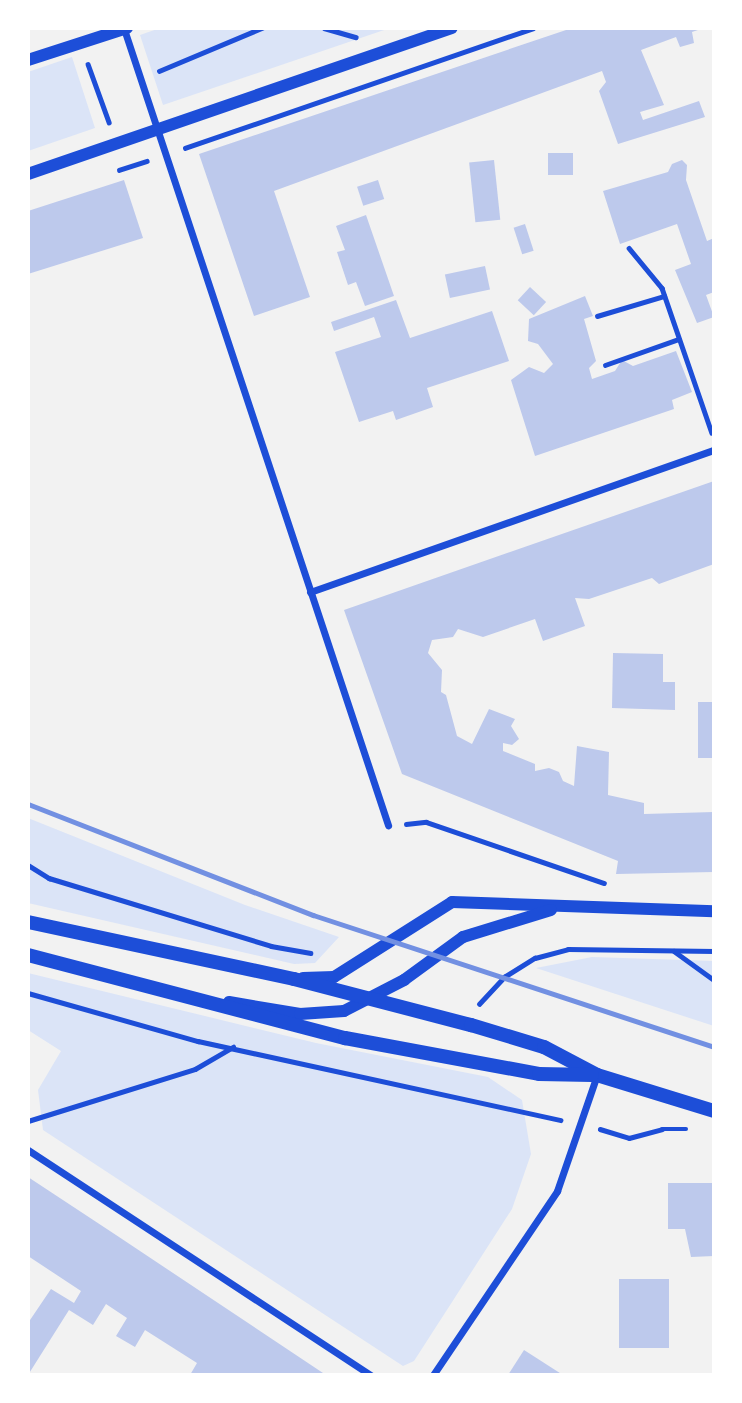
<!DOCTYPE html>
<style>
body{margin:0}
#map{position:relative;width:742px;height:1403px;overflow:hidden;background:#f2f2f2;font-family:"Space Grotesk",sans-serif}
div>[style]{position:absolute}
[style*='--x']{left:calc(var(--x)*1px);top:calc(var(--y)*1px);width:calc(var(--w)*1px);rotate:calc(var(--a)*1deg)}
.green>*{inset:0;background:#dbe4f7}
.building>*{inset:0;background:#bdc9ec;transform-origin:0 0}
.path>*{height:4.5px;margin:-2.25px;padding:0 2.25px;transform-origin:2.25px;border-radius:2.25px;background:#1d4ed8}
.minor>*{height:7px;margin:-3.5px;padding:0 3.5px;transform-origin:3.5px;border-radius:3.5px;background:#1d4ed8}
.tertiary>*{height:12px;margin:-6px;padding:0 6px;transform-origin:6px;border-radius:6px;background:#1d4ed8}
.secondary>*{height:14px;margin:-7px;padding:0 7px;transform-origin:7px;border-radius:7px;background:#1d4ed8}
.rail>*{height:5px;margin:-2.5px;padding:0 2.5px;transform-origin:2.5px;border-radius:2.5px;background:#7290e2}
span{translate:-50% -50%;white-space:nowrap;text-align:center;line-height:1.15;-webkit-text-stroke:5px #fff;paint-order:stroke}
.frame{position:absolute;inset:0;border:30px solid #fff;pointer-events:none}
</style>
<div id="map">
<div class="green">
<div style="clip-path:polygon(160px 28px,390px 28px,163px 105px,140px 35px)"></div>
<div style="clip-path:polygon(72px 57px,95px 128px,28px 151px,28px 72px)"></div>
<div style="clip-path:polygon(28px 818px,245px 905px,339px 937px,315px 963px,294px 964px,28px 903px)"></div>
<div style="clip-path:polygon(592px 957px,714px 961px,714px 1026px,536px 968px)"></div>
<div style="clip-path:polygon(28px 973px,316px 1043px,488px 1077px,522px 1100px,531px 1154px,512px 1209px,414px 1361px,403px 1366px,43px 1130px,38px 1090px,61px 1051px,28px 1030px)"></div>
</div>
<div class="building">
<div style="clip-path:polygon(572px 28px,704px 28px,692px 32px,694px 43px,680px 47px,676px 37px,641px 50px,664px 105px,640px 112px,643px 120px,699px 101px,705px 117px,618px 144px,599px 91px,606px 82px,602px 71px,274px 191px,310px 297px,254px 316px,199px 154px)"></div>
<div style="left:548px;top:153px;width:25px;height:22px"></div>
<div style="left:494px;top:160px;width:60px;height:25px;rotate:84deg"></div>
<div style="clip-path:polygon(682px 160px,687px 165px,686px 180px,707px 241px,714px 238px,714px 292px,706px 295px,714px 317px,697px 323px,675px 270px,691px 264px,677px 224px,620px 244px,603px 191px,668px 172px,672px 164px)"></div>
<div style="clip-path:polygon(124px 180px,143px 238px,28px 274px,28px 211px)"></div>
<div style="left:378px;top:180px;width:20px;height:22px;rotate:72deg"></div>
<div style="clip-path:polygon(366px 215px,394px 296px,365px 306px,356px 282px,348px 285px,337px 252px,345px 250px,336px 226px)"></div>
<div style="left:525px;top:224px;width:28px;height:12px;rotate:72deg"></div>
<div style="left:485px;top:266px;width:24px;height:41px;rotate:78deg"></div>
<div style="left:530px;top:287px;width:22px;height:18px;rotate:43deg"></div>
<div style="clip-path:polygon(585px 296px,593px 316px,584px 319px,596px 361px,589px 368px,592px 379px,615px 371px,622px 360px,633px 366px,676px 351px,692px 392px,672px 400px,674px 409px,535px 456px,511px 380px,529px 367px,544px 373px,553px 364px,538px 344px,528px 341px,529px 319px)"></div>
<div style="clip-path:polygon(396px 300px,410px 338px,492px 311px,509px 361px,427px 388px,433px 407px,396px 420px,393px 411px,359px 422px,335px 352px,381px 337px,374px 317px,334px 331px,331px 322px)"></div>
<div style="clip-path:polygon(714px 481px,714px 564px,659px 584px,652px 578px,589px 599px,575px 598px,585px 626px,543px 641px,535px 619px,483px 637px,458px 629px,453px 637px,432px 640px,428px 653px,442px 670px,441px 692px,446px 695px,457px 736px,472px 744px,489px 709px,515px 719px,511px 726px,519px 739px,512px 745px,503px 743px,503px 751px,535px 764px,535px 771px,549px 768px,559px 772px,563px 781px,574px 786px,577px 746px,609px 752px,608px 795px,644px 803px,644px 814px,714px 812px,714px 872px,616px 874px,618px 861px,402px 774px,344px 610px)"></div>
<div style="clip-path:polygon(613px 653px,663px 654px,663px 682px,675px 682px,675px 710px,612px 708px)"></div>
<div style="left:698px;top:702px;width:16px;height:56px"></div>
<div style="clip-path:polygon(28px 1177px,116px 1235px,326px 1375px,190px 1375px,197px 1363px,145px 1330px,135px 1347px,116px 1336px,127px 1318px,106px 1304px,93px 1325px,69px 1310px,28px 1375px,28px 1323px,51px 1289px,74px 1303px,81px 1291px,28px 1256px)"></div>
<div style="clip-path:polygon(668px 1183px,714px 1183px,714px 1256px,691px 1257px,685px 1229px,668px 1229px)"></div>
<div style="left:619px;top:1279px;width:50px;height:69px"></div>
<div style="clip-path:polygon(524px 1350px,563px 1375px,508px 1375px)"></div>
</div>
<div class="path">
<div style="--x:324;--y:28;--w:33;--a:16"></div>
<div style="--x:88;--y:64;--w:62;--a:70.1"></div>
<div style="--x:159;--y:71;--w:112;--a:-22.7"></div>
<div style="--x:185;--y:148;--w:368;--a:-19"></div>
<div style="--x:119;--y:170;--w:29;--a:-18"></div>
<div style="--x:629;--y:248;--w:52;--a:50.5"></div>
<div style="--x:662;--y:288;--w:153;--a:71"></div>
<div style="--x:597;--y:316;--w:70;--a:-16.6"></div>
<div style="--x:605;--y:365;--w:78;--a:-19.4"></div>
<div style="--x:406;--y:824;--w:20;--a:-6"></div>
<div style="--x:426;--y:822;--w:188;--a:18.9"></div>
<div style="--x:28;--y:865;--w:25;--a:32"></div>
<div style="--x:49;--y:878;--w:232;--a:17"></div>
<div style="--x:271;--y:946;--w:40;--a:10"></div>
<div style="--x:674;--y:951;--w:49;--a:35.9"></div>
<div style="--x:28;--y:993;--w:177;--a:15.8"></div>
<div style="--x:198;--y:1041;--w:371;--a:12.3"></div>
<div style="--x:479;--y:1004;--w:37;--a:-47"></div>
<div style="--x:504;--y:977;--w:36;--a:-32"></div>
<div style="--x:535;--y:958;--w:34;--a:-15"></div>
<div style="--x:568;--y:949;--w:146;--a:0.8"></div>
<div style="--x:28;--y:1121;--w:175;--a:-17.3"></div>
<div style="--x:195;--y:1069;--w:44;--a:-30.1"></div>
<div style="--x:600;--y:1129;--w:30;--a:17"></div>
<div style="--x:629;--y:1138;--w:34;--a:-15"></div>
<div style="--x:662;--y:1129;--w:24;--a:0"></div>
</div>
<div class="minor">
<div style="--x:124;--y:29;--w:839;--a:71.65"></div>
<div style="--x:310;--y:592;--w:428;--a:-19.4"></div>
<div style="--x:28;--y:1150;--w:410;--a:33.3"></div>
<div style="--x:433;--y:1375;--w:222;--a:-56"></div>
<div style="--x:557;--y:1191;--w:123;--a:-71"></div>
</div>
<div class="tertiary">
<div style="--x:28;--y:60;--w:104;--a:-17.9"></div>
<div style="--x:28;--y:174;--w:448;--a:-19"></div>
<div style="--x:303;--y:978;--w:31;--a:-2"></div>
<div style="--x:334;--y:977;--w:140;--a:-32.4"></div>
<div style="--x:452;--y:902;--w:262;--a:2"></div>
<div style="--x:229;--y:1002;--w:72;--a:9.6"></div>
<div style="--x:300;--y:1014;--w:44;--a:-3.9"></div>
<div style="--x:344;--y:1011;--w:68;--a:-27.3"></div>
<div style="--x:404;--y:980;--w:73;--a:-36.1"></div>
<div style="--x:463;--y:937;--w:92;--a:-17.1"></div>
</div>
<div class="secondary">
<div style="--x:28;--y:922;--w:272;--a:12.1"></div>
<div style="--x:294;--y:979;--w:183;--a:14.6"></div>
<div style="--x:471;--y:1025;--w:76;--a:16.8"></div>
<div style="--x:544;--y:1047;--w:60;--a:27.8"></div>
<div style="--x:597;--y:1075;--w:122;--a:17.1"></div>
<div style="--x:28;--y:955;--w:328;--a:14.7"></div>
<div style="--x:345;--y:1038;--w:197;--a:10.5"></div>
<div style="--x:539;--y:1074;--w:53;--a:1.1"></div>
</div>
<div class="rail">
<div style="--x:28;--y:804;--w:306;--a:21.3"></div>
<div style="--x:313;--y:915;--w:422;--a:18.2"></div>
</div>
<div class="frame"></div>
</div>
